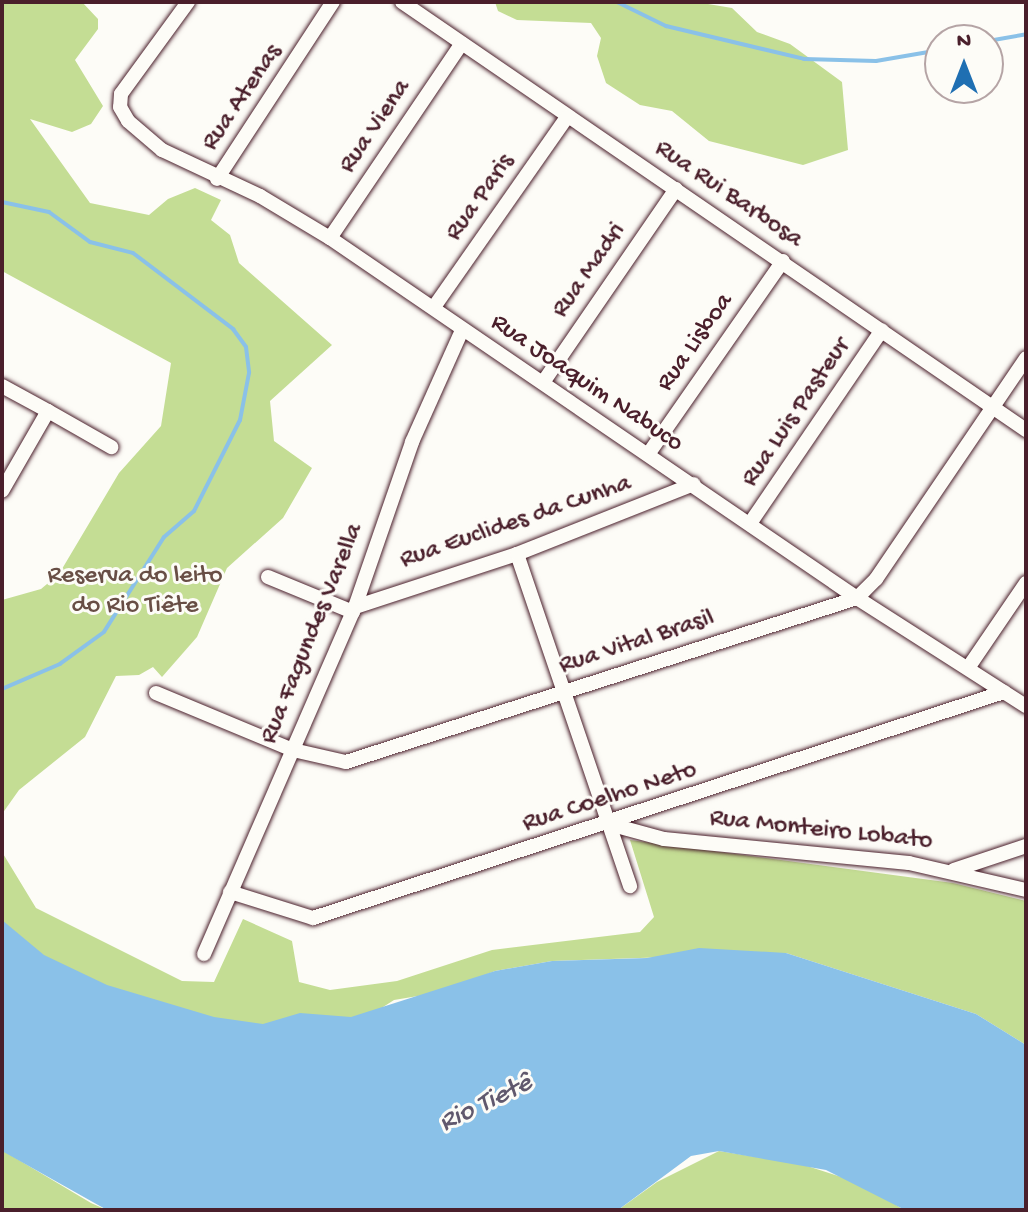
<!DOCTYPE html>
<meta charset="utf-8">
<style>
body{margin:0}
#map{position:relative;width:1028px;height:1212px;overflow:hidden;background:#fdfcf7;font-family:"Gochi Hand",sans-serif}
div>[style]{position:absolute}
[style*='--x']{left:calc(var(--x)*1px);top:calc(var(--y)*1px);width:calc(var(--w)*1px);rotate:calc(var(--a)*1deg)}
.green>*{inset:0;background:#c4dd94}
.water>*{inset:0;background:#8ac1e8}
.stream>*{height:4px;margin:-2px;padding:0 2px;transform-origin:2px;border-radius:2px;background:#8ac1e8}
.roads{filter:drop-shadow(0 0 2px #4a1f2b) drop-shadow(0 0 2px #4a1f2b)}
.minor>*{height:14px;margin:-7px;padding:0 7px;transform-origin:7px;border-radius:7px;background:#fdfcf7}
span{translate:-50% -50%;white-space:nowrap;text-align:center;line-height:1.15;-webkit-text-stroke:6px #fdfcf7;paint-order:stroke}
.street-label{font-size:26px;color:#4a1f2b}
.park-label{font-size:26px;color:#684e45}
.water-label{font-size:28px;color:#60586d;font-style:italic}
.frame{position:absolute;inset:0;border:4px solid #4a1f2b;pointer-events:none}
.north{position:absolute;left:924px;top:24px;width:80px;height:80px;box-sizing:border-box;background:#fdfcf7;border:2px solid #b5a4a5;border-radius:50%;rotate:0deg;font-size:22px;font-weight:700;line-height:32px;text-align:center;color:#4a1f2b}
.north::after{content:'';display:block;margin:auto;width:28px;height:36px;background:#1f6fb2;clip-path:polygon(50% 0,100% 100%,50% 72%,0 100%)}
</style>
<div id="map">
<div class="green">
<div style="clip-path:polygon(2px 2px,82px 2px,98px 19px,98px 29px,75px 60px,103px 106px,91px 124px,72px 132px,30px 119px,90px 203px,149px 215px,168px 199px,195px 188px,221px 200px,211px 220px,230px 235px,239px 263px,332px 345px,270px 401px,274px 441px,312px 468px,283px 518px,227px 568px,197px 637px,162px 677px,153px 667px,139px 675px,116px 676px,85px 737px,19px 790px,2px 814px,2px 600px,41px 589px,59px 574px,119px 473px,161px 426px,171px 363px,2px 271px)"></div>
<div style="clip-path:polygon(495px 2px,696px 2px,732px 8px,757px 32px,790px 44px,842px 82px,848px 150px,803px 165px,709px 141px,672px 111px,640px 105px,606px 83px,597px 56px,601px 38px,591px 23px,517px 20px,498px 11px)"></div>
<div style="clip-path:polygon(630px 840px,953px 883px,1026px 901px,1026px 1045px,976px 1014px,786px 953px,552px 961px,495px 971px,442px 992px,394px 1000px,316px 1050px,2px 974px,2px 852px,36px 908px,182px 981px,214px 982px,243px 919px,292px 941px,299px 982px,330px 990px,397px 981px,492px 950px,640px 932px,654px 917px)"></div>
<div style="clip-path:polygon(2px 1150px,91px 1203px,107px 1210px,2px 1210px)"></div>
<div style="clip-path:polygon(719px 1151px,801px 1164px,863px 1184px,904px 1210px,618px 1210px,657px 1182px)"></div>
</div>
<div class="water">
<div style="clip-path:polygon(2px 920px,44px 955px,107px 985px,214px 1017px,263px 1024px,300px 1013px,351px 1017px,495px 971px,552px 961px,647px 958px,699px 948px,786px 953px,976px 1014px,1026px 1045px,1026px 1210px,905px 1210px,826px 1170px,719px 1151px,691px 1156px,618px 1210px,107px 1210px,2px 1151px)"></div>
</div>
<div class="stream">
<div style="--x:617;--y:2;--w:55;--a:26.1"></div>
<div style="--x:666;--y:26;--w:142;--a:13.4"></div>
<div style="--x:804;--y:59;--w:72;--a:1.6"></div>
<div style="--x:876;--y:61;--w:65;--a:-9.8"></div>
<div style="--x:988;--y:41;--w:39;--a:-10"></div>
<div style="--x:2;--y:202;--w:48;--a:12"></div>
<div style="--x:49;--y:212;--w:51;--a:36.2"></div>
<div style="--x:90;--y:242;--w:44;--a:14.3"></div>
<div style="--x:133;--y:253;--w:126;--a:37.2"></div>
<div style="--x:233;--y:329;--w:22;--a:54"></div>
<div style="--x:246;--y:347;--w:26;--a:83"></div>
<div style="--x:249;--y:373;--w:48;--a:100.8"></div>
<div style="--x:240;--y:420;--w:102;--a:116.8"></div>
<div style="--x:194;--y:511;--w:40;--a:139"></div>
<div style="--x:164;--y:537;--w:112;--a:122.3"></div>
<div style="--x:104;--y:632;--w:54;--a:144"></div>
<div style="--x:60;--y:664;--w:63;--a:156.7"></div>
</div>
<div class="roads">
<div class="minor">
<div style="--x:188;--y:2;--w:114;--a:126.1"></div>
<div style="--x:121;--y:94;--w:13;--a:94"></div>
<div style="--x:120;--y:107;--w:16;--a:60"></div>
<div style="--x:128;--y:121;--w:45;--a:40.5"></div>
<div style="--x:162;--y:150;--w:108;--a:25.1"></div>
<div style="--x:260;--y:196;--w:82;--a:31"></div>
<div style="--x:330;--y:238;--w:638;--a:34.34"></div>
<div style="--x:857;--y:598;--w:201;--a:32.6"></div>
<div style="--x:402;--y:2;--w:757;--a:34.45"></div>
<div style="--x:217;--y:179;--w:212;--a:-56.8"></div>
<div style="--x:330;--y:238;--w:235;--a:-55.9"></div>
<div style="--x:434;--y:307;--w:232;--a:-55"></div>
<div style="--x:544;--y:381;--w:233;--a:-55.5"></div>
<div style="--x:2;--y:386;--w:52;--a:28.5"></div>
<div style="--x:48;--y:411;--w:92;--a:119.9"></div>
<div style="--x:48;--y:411;--w:73;--a:29.7"></div>
<div style="--x:649;--y:453;--w:234;--a:-55.1"></div>
<div style="--x:751;--y:522;--w:232;--a:-55.7"></div>
<div style="--x:517;--y:554;--w:351;--a:71.2"></div>
<div style="--x:268;--y:577;--w:92;--a:22.4"></div>
<div style="--x:355;--y:607;--w:170;--a:-18.1"></div>
<div style="--x:517;--y:554;--w:190;--a:-21.6"></div>
<div style="--x:968;--y:668;--w:103;--a:-55.7"></div>
<div style="--x:156;--y:693;--w:148;--a:22.6"></div>
<div style="--x:293;--y:750;--w:54;--a:12.8"></div>
<div style="--x:346;--y:762;--w:537;--a:-17.79"></div>
<div style="--x:857;--y:598;--w:27;--a:-45"></div>
<div style="--x:876;--y:579;--w:267;--a:-55.8"></div>
<div style="--x:609;--y:824;--w:57;--a:15.3"></div>
<div style="--x:664;--y:839;--w:246;--a:5.6"></div>
<div style="--x:909;--y:863;--w:120;--a:13"></div>
<div style="--x:954;--y:870;--w:76;--a:-18.4"></div>
<div style="--x:230;--y:892;--w:87;--a:17.4"></div>
<div style="--x:313;--y:918;--w:727;--a:-18.11"></div>
<div style="--x:204;--y:954;--w:378;--a:-66.5"></div>
<div style="--x:355;--y:607;--w:175;--a:-70.9"></div>
<div style="--x:412;--y:442;--w:123;--a:-65.9"></div>
</div>
</div>
<div class="street-label">
<span style="left:243px;top:98px;rotate:-56deg">Rua Atenas</span>
<span style="left:376px;top:127px;rotate:-56deg">Rua Viena</span>
<span style="left:728px;top:195px;rotate:34deg">Rua Rui Barbosa</span>
<span style="left:481px;top:198px;rotate:-55deg">Rua Paris</span>
<span style="left:590px;top:271px;rotate:-55deg">Rua Madri</span>
<span style="left:696px;top:343px;rotate:-55deg">Rua Lisboa</span>
<span style="left:586px;top:384px;rotate:34deg">Rua Joaquim Nabuco</span>
<span style="left:797px;top:413px;rotate:-56deg">Rua Luis Pasteur</span>
<span style="left:516px;top:523px;rotate:-19deg">Rua Euclides da Cunha</span>
<span style="left:313px;top:634px;rotate:-68deg">Rua Fagundes Varella</span>
<span style="left:637px;top:643px;rotate:-18deg">Rua Vital Brasil</span>
<span style="left:610px;top:798px;rotate:-18deg">Rua Coelho Neto</span>
<span style="left:821px;top:831px;rotate:6deg">Rua Monteiro Lobato</span>
</div>
<div class="park-label">
<span style="left:135px;top:592px">Reserva do leito<br>do Rio Tiête</span>
</div>
<div class="water-label">
<span style="left:486px;top:1104px;rotate:-26deg">Rio Tietê</span>
</div>
<div class="frame"></div>
<div class="north">N</div>
</div>
